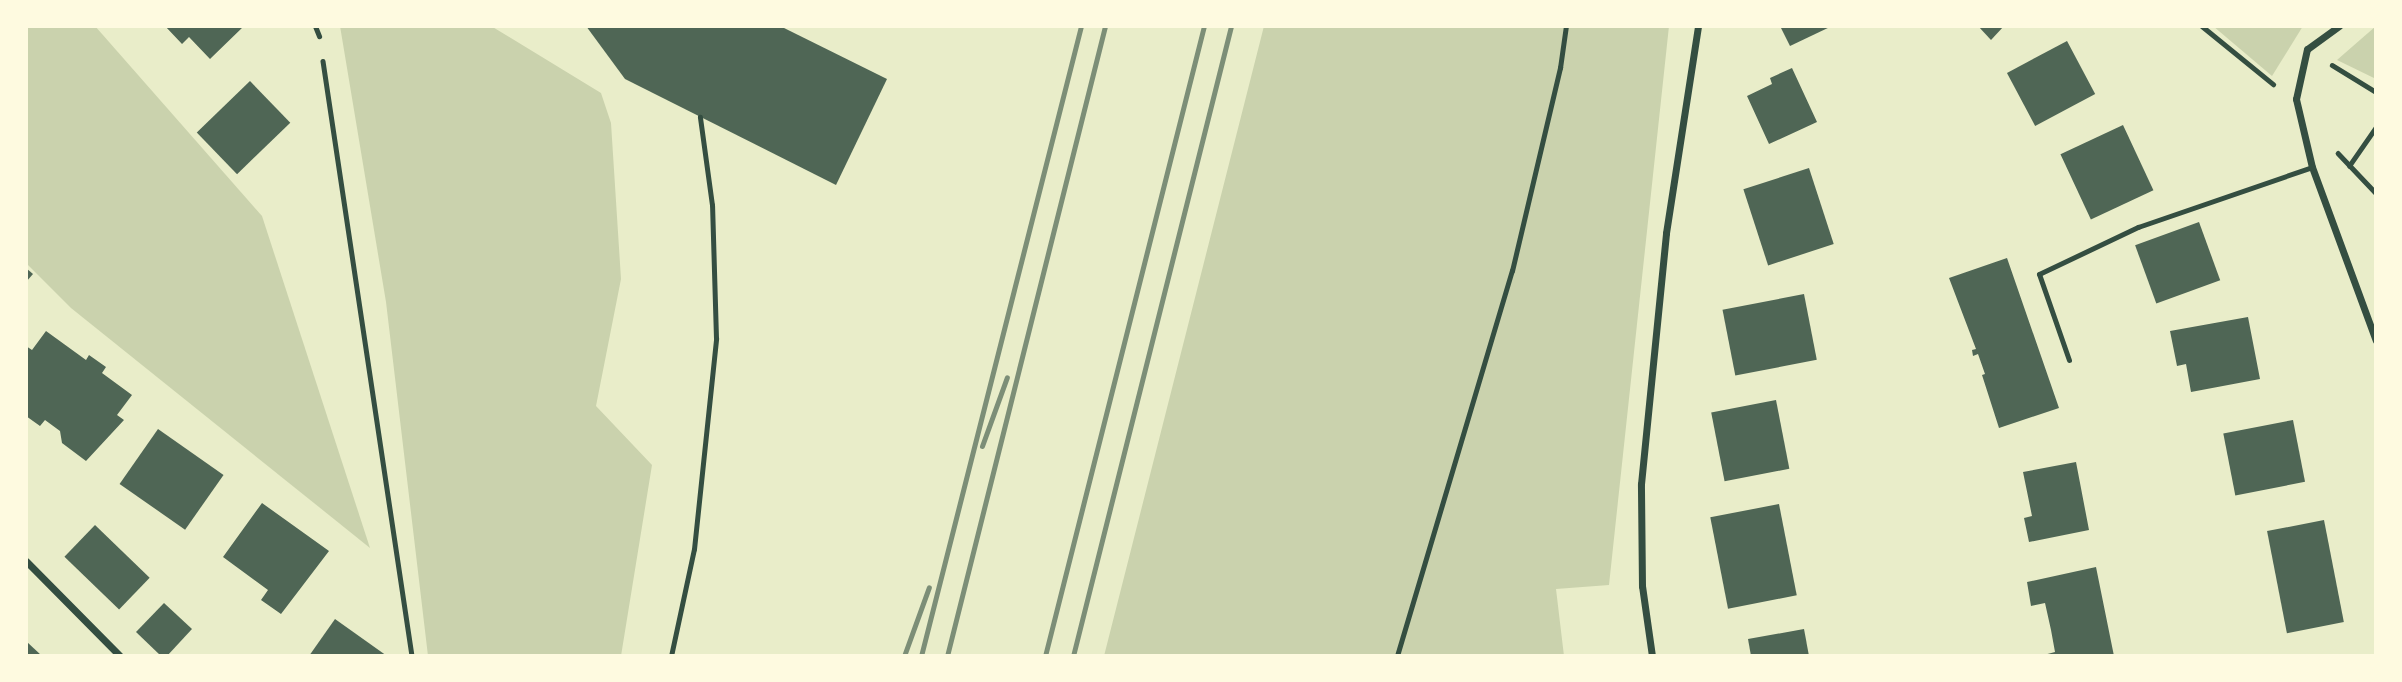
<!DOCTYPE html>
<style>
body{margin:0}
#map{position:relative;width:2402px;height:682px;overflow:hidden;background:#e9edc9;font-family:"Noto Serif",serif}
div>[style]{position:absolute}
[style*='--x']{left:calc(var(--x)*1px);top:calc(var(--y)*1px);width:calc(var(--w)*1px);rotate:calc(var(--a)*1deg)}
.green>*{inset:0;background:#cad2ad}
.building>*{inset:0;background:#4f6655;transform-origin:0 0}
.path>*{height:4.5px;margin:-2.25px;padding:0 2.25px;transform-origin:2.25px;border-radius:2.25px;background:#344e41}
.service>*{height:5px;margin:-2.5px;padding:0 2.5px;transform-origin:2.5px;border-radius:2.5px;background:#344e41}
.minor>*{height:7px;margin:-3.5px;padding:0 3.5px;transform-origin:3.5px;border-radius:3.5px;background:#344e41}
.rail>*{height:5px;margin:-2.5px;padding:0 2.5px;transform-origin:2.5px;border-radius:2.5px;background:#7c8e77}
span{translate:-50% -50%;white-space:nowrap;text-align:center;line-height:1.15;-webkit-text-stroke:6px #fefae0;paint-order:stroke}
.frame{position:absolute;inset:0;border:28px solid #fefae0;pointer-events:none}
</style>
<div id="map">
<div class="green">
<div style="clip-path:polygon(26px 26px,95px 26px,262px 216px,370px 548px,71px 308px,26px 263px)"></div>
<div style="clip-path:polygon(340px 26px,491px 26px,601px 93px,611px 123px,621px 279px,596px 406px,652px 465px,621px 656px,428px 656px,386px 302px)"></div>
<div style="clip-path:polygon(1264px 26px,1669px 26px,1609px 585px,1556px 589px,1564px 656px,1104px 656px)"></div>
<div style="clip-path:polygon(2213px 26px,2303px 26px,2272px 76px)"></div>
<div style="clip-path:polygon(2376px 26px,2376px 79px,2337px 60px)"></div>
</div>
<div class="building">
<div style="clip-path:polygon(165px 26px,244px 26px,210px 59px,189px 37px,182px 44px)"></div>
<div style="clip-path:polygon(586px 26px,780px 26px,887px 79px,836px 185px,625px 79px)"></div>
<div style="clip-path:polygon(1780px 26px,1832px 26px,1790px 46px)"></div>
<div style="clip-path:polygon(1978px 26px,2004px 26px,1991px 40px)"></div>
<div style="left:2067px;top:41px;width:60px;height:68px;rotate:62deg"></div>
<div style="clip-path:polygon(1792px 68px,1817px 122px,1769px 144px,1747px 96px,1772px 84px,1770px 78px)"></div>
<div style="left:250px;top:81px;width:58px;height:74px;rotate:46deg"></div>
<div style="left:2123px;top:125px;width:72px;height:69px;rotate:65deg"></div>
<div style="left:1809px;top:168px;width:80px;height:69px;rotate:72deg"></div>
<div style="left:2199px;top:222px;width:62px;height:68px;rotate:70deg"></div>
<div style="clip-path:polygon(2007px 258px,2059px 408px,1999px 428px,1982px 375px,1985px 374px,1978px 354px,1973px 356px,1972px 350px,1976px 349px,1949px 278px)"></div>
<div style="clip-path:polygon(26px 268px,33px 274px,26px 282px)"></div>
<div style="left:1804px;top:294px;width:67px;height:83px;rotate:79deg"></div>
<div style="clip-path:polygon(2248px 317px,2260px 379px,2191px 392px,2186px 364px,2177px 366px,2170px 331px)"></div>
<div style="clip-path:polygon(46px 331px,86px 360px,89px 355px,106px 367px,102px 373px,132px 395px,117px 415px,124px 420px,86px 461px,62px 443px,60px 431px,45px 420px,40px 426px,26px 416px,26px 346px,32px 350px)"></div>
<div style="left:1776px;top:400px;width:70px;height:66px;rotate:79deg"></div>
<div style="left:2293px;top:420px;width:63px;height:71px;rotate:79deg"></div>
<div style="left:158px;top:429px;width:80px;height:67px;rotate:35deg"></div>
<div style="clip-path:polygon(2076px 462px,2089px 530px,2029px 542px,2024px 518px,2032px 516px,2023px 472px)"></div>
<div style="clip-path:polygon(262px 503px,329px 551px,281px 614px,261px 600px,268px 590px,223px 557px)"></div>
<div style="left:1779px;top:504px;width:93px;height:70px;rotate:79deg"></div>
<div style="left:2324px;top:520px;width:104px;height:58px;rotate:79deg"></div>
<div style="left:95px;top:525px;width:76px;height:44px;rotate:44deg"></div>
<div style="clip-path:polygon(2096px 567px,2114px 656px,2040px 656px,2055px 652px,2051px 630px,2045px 603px,2031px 606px,2027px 582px)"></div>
<div style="clip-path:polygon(164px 603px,192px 629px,167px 656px,161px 656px,136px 632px)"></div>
<div style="clip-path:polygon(335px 619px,387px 656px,309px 656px)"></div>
<div style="clip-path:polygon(1804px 629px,1809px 656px,1751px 656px,1748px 639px)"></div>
<div style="clip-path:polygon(26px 641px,42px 656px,26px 656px)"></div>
</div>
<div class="path">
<div style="--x:2202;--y:26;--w:92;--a:39.2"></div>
<div style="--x:323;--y:61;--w:602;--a:81.49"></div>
<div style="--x:2332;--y:65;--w:52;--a:31.5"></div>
<div style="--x:2338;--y:153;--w:55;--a:46.5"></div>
<div style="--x:2349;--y:166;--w:47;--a:-55.3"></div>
<div style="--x:1397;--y:656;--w:402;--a:-73.4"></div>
<div style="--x:1512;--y:271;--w:209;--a:-76.7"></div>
<div style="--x:1560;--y:68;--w:42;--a:-81.9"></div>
</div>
<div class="service">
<div style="--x:315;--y:26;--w:11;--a:68"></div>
<div style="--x:2069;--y:360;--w:91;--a:-109.2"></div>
<div style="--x:2039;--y:274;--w:110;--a:-25.4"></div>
<div style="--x:2138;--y:227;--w:184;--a:-19"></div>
<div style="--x:671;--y:656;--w:109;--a:-77.9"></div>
<div style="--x:694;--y:549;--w:212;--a:-84"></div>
<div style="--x:716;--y:338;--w:133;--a:-91.7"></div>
<div style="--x:712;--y:205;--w:89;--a:-97.8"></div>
</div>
<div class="minor">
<div style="--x:2339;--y:26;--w:39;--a:144"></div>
<div style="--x:2307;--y:49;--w:51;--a:102.4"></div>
<div style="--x:2296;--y:99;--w:70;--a:76.8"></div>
<div style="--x:2312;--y:167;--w:185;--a:69.8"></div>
<div style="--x:26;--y:561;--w:134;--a:45.3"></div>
<div style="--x:1652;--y:656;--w:71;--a:-98.1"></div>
<div style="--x:1642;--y:586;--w:102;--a:-90.6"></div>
<div style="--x:1641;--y:484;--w:252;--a:-84.3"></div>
<div style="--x:1666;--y:233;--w:209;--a:-81.2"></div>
</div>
<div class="rail">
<div style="--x:982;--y:446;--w:73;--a:-70.1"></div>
<div style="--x:904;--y:656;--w:73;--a:-70.1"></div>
<div style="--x:921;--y:656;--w:650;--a:-75.75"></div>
<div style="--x:947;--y:656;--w:650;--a:-75.92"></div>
<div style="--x:1045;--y:656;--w:650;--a:-75.84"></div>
<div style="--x:1073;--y:656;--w:650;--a:-75.92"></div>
</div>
<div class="frame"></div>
</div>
